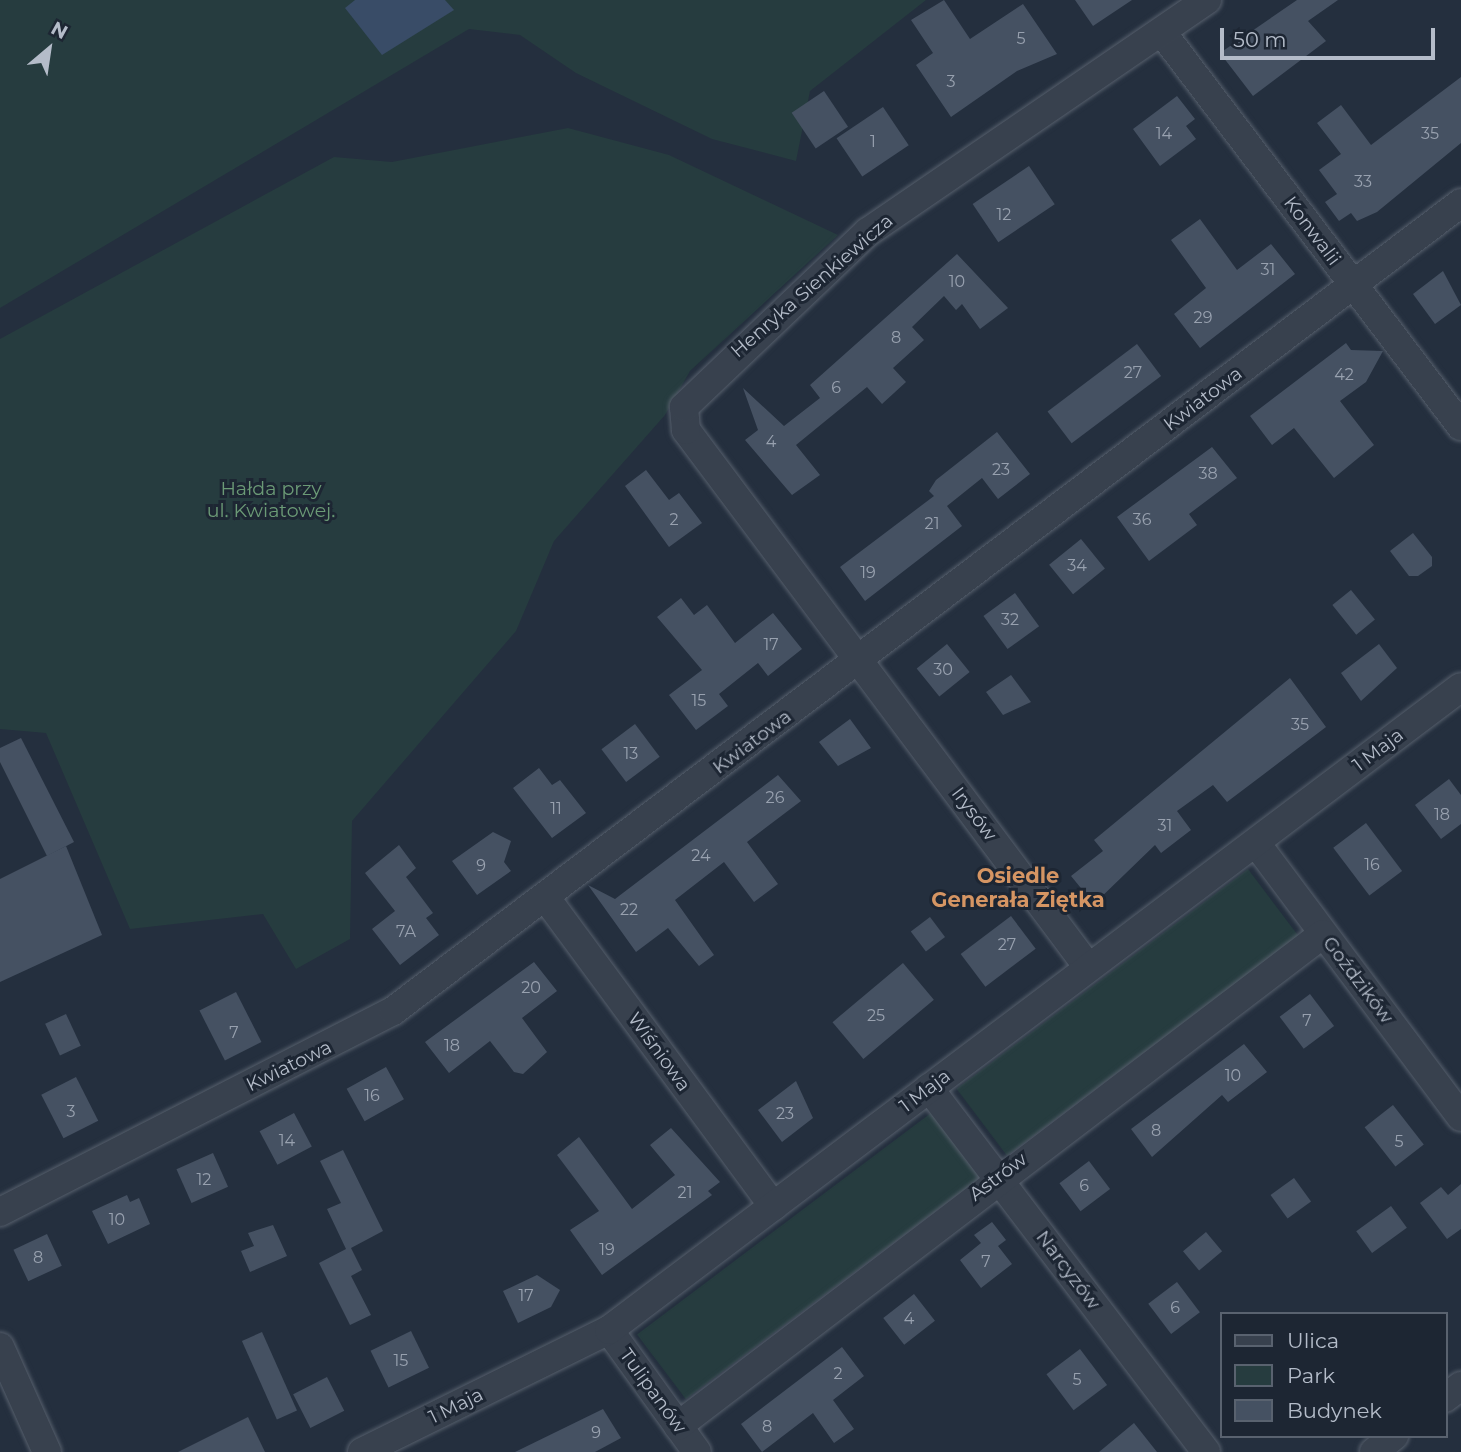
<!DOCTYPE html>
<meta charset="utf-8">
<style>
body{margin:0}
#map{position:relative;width:1461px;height:1452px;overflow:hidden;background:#242f3e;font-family:Montserrat,sans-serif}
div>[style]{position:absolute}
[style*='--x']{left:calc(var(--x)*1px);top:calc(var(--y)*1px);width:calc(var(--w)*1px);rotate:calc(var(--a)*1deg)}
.green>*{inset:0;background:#263c3f;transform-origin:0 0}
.water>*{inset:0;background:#394c67}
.building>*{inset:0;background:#455162;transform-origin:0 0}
.roads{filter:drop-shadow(0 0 2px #565f6c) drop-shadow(0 0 2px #565f6c)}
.street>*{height:28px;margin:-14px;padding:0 14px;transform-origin:14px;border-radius:14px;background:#38414e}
span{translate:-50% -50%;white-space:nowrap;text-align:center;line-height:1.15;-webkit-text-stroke:6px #1d2633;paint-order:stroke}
.number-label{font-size:16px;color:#98a1af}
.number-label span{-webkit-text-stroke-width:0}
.street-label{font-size:19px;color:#b4bcc9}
.park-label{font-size:19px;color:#6b9a76}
.neighbourhood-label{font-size:21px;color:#d59563;font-weight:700}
.legend{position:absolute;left:1220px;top:1312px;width:228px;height:126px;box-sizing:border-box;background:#1d2633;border:2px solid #59626f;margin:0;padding:9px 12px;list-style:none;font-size:21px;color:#b4bcc9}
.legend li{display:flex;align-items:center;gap:14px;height:35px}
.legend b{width:35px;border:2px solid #59626f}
.north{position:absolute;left:14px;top:14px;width:70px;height:70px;-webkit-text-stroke:5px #1d2633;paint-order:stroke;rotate:29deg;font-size:19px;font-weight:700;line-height:28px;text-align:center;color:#b4bcc9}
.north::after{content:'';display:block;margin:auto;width:24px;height:32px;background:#b4bcc9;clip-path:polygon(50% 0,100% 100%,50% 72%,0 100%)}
.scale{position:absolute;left:1220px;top:28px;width:215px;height:32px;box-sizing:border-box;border:4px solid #b4bcc9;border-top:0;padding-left:9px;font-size:21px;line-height:24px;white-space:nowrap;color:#b4bcc9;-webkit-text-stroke:5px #1d2633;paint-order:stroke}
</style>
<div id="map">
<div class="green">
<div style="clip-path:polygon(0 0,926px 0,810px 91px,796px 161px,712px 139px,576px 73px,520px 35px,469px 29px,0 308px)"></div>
<div style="clip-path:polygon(568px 128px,669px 155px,838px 235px,690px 371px,665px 415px,554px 541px,516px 631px,352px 821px,350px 939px,296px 969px,263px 914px,130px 929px,46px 733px,0 729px,0 339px,334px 157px,392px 162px)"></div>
<div style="left:1248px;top:869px;width:84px;height:365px;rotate:53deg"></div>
<div style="left:931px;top:1113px;width:81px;height:368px;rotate:53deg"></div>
</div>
<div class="water">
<div style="clip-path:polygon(355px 0,445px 0,454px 10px,382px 55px,345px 8px)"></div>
</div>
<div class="building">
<div style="clip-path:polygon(944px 0,970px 39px,1023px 4px,1057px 54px,1017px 71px,951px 117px,916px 65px,933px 53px,911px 20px)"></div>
<div style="clip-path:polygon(1075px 0,1132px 0,1093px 26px)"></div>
<div style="clip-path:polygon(1297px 0,1338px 0,1308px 21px,1326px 41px,1253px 96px,1220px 53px)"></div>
<div style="clip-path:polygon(1461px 77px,1461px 143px,1377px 212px,1357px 221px,1351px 213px,1339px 221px,1325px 202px,1337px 194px,1319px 170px,1341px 154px,1317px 123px,1341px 105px,1371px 145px)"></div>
<div style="left:824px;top:91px;width:43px;height:39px;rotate:56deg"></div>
<div style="clip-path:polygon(1177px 96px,1195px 119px,1186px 126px,1196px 139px,1160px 166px,1133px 129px)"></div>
<div style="left:883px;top:107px;width:46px;height:56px;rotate:56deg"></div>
<div style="left:1029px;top:166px;width:46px;height:68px;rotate:56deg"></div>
<div style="clip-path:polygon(1200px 219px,1237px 270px,1271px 244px,1295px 274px,1200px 348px,1174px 314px,1206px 288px,1171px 240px)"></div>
<div style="clip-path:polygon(957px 254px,1008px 308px,980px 329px,962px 304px,956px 310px,944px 296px,912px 327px,924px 340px,893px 368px,906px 382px,882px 404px,867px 387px,796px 445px,820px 475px,792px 495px,745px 440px,758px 430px,743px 388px,784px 426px,820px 398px,810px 385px)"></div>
<div style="clip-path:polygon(1443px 271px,1461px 305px,1435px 324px,1413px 294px)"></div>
<div style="clip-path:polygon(1346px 343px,1351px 350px,1383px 351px,1366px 382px,1340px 401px,1374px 445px,1334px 478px,1294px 428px,1272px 445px,1250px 416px)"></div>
<div style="left:1137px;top:344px;width:40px;height:112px;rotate:53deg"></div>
<div style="clip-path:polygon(997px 432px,1030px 474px,998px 499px,982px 478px,947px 506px,962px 526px,865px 601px,840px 567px,934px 496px,929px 491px,936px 480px)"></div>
<div style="clip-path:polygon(1212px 447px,1237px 478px,1189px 514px,1197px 525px,1149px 561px,1117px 517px)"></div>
<div style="clip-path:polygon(646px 470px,669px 500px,679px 493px,702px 523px,669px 547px,625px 486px)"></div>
<div style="clip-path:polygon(1413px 533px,1432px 557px,1432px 566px,1418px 576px,1409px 576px,1390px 551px)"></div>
<div style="left:1081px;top:539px;width:38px;height:41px;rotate:51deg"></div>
<div style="left:1351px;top:590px;width:38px;height:24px;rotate:51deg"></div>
<div style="left:1015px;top:593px;width:41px;height:39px;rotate:54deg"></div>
<div style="clip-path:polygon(681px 598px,694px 615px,707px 605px,735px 643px,773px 613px,802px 649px,768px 676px,758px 663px,719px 694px,728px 706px,696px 730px,669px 695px,702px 670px,657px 617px)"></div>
<div style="left:947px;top:644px;width:36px;height:39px;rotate:51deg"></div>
<div style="clip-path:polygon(1379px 644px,1397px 668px,1361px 701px,1341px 673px)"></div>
<div style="clip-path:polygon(1011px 675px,1031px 702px,1003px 715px,986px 692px)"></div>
<div style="clip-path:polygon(1290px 678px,1326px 727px,1227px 802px,1213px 785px,1177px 811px,1191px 830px,1161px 853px,1155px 845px,1094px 904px,1071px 876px,1103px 851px,1094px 840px)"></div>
<div style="clip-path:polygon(850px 719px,871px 748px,838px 766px,819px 742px)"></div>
<div style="left:635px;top:724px;width:41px;height:42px;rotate:53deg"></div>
<div style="clip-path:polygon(21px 738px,74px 842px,47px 856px,0 762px,0 748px)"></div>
<div style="clip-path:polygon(539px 768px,552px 785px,560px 780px,586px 813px,552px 838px,513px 788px)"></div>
<div style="clip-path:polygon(778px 775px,801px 801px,747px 842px,778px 884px,754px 902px,724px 862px,675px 900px,714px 955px,699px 966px,668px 928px,636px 952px,588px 885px,615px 899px)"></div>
<div style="clip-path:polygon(1449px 779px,1461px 795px,1461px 824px,1441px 839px,1415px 805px)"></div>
<div style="left:1366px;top:823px;width:60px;height:41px;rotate:53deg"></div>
<div style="clip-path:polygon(493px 832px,511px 841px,504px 862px,511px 871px,477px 895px,452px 861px)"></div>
<div style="clip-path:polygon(399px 845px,416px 868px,406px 877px,433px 913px,426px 918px,439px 935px,400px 965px,372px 929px,395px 911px,365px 873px)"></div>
<div style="clip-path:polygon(66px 846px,102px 935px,0 982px,0 879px)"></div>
<div style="left:1011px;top:916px;width:41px;height:63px;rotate:53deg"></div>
<div style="left:930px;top:917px;width:25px;height:24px;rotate:53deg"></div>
<div style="clip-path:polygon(534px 962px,557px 991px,522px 1018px,547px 1052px,523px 1074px,514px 1072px,490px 1041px,449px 1073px,425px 1042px)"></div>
<div style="left:903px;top:963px;width:48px;height:92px;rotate:50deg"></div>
<div style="left:236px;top:992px;width:56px;height:41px;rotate:63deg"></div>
<div style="left:1310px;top:994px;width:40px;height:38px;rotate:53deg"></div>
<div style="left:66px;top:1014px;width:35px;height:23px;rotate:65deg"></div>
<div style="clip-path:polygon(1244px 1044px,1267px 1072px,1228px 1102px,1222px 1095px,1152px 1157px,1131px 1129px)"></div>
<div style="left:386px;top:1067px;width:37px;height:45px;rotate:61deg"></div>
<div style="left:76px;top:1077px;width:49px;height:39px;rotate:63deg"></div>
<div style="clip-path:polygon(796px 1081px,813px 1118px,782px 1142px,758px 1110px)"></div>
<div style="left:1393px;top:1105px;width:50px;height:36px;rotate:52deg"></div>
<div style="left:294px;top:1113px;width:38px;height:39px;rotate:62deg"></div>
<div style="clip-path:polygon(671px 1128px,720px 1182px,708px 1191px,712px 1195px,602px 1275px,570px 1230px,599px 1211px,557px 1155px,579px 1137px,632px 1209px,675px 1175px,650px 1145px)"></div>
<div style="clip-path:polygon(343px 1150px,383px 1231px,351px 1248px,362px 1270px,351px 1276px,371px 1315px,350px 1325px,319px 1263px,346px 1249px,327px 1209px,341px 1203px,320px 1161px)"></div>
<div style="left:213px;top:1153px;width:37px;height:40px;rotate:66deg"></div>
<div style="left:1089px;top:1161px;width:35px;height:37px;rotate:53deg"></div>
<div style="left:1294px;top:1178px;width:29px;height:29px;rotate:54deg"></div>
<div style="clip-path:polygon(1461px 1184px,1461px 1229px,1447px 1239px,1420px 1203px,1441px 1187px,1448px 1195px)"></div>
<div style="clip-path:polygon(127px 1195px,130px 1202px,139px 1198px,150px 1224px,108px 1244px,92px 1211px)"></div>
<div style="left:1391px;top:1206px;width:27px;height:43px;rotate:54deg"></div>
<div style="clip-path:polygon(992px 1222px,1006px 1240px,998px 1246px,1012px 1264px,981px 1288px,960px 1260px,981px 1243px,974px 1235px)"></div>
<div style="clip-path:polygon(273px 1225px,287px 1256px,250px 1272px,241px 1251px,254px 1246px,248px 1233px)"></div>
<div style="left:1206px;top:1232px;width:25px;height:30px;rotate:50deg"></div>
<div style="left:47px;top:1234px;width:35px;height:37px;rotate:65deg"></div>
<div style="clip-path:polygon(537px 1275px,560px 1290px,551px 1307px,518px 1323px,503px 1291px)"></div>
<div style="left:1177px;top:1282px;width:38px;height:36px;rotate:53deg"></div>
<div style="left:914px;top:1294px;width:34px;height:39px;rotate:52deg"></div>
<div style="left:411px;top:1331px;width:41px;height:45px;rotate:64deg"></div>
<div style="left:262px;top:1332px;width:86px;height:22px;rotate:66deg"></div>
<div style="clip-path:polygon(842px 1347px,864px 1376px,833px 1400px,854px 1429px,834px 1443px,813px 1413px,762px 1452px,741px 1424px)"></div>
<div style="left:1080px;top:1349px;width:45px;height:42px;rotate:53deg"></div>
<div style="left:327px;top:1377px;width:38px;height:38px;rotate:63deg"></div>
<div style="clip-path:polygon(603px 1409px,621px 1438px,595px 1452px,515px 1452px)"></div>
<div style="clip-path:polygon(248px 1417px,265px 1452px,178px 1452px)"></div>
<div style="clip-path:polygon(1134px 1423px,1157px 1452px,1099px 1452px)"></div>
</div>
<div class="roads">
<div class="street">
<div style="--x:1164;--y:35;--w:491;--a:52.8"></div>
<div style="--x:1256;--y:843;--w:342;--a:53.2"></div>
<div style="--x:546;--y:898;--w:383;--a:53.6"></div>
<div style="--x:1088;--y:967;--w:671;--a:-126.82"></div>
<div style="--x:686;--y:430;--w:23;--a:-95"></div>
<div style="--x:684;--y:407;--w:254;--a:-43.6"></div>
<div style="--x:868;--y:232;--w:411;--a:-34.4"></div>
<div style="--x:929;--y:1088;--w:457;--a:52.7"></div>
<div style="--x:0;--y:1212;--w:441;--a:-27.1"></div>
<div style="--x:393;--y:1011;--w:1339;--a:-37.11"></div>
<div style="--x:609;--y:1330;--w:150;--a:54.2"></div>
<div style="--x:0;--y:1347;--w:115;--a:65.9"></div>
<div style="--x:1445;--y:1398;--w:20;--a:-37"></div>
<div style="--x:678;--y:1426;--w:811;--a:-37.34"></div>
<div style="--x:362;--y:1452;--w:275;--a:-26.3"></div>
<div style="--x:609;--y:1330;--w:1067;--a:-37.04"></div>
<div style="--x:1374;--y:1452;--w:26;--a:-39"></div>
</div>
</div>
<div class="number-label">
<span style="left:1021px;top:39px">5</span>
<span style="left:951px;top:82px">3</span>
<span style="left:1164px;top:134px">14</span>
<span style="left:1430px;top:134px">35</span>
<span style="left:873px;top:142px">1</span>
<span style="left:1363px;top:182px">33</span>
<span style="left:1004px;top:215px">12</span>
<span style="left:1268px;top:270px">31</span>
<span style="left:957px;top:282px">10</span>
<span style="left:1203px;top:318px">29</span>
<span style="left:896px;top:338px">8</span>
<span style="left:1133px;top:373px">27</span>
<span style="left:1344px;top:375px">42</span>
<span style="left:836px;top:388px">6</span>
<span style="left:771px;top:442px">4</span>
<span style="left:1001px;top:470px">23</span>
<span style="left:1208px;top:474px">38</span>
<span style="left:674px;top:520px">2</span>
<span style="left:1142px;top:520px">36</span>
<span style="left:932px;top:524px">21</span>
<span style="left:1077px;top:566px">34</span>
<span style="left:868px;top:573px">19</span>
<span style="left:1010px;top:620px">32</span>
<span style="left:771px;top:645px">17</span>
<span style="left:943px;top:670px">30</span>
<span style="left:699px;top:701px">15</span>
<span style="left:1300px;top:725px">35</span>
<span style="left:631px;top:754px">13</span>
<span style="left:775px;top:798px">26</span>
<span style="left:556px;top:809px">11</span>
<span style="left:1442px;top:815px">18</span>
<span style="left:1165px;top:826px">31</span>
<span style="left:701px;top:856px">24</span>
<span style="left:1372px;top:865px">16</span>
<span style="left:481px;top:866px">9</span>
<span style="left:629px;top:910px">22</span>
<span style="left:406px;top:932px">7A</span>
<span style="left:1007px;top:945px">27</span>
<span style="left:531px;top:988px">20</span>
<span style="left:876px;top:1016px">25</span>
<span style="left:1307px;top:1021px">7</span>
<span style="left:234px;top:1033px">7</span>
<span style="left:452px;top:1046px">18</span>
<span style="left:1233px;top:1076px">10</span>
<span style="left:372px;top:1096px">16</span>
<span style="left:71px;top:1112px">3</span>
<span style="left:785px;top:1114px">23</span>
<span style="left:1156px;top:1131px">8</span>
<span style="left:287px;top:1141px">14</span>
<span style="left:1399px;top:1142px">5</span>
<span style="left:204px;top:1180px">12</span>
<span style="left:1084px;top:1186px">6</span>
<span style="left:685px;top:1193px">21</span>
<span style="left:117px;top:1220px">10</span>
<span style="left:607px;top:1250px">19</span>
<span style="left:38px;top:1258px">8</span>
<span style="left:986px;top:1262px">7</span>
<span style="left:526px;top:1296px">17</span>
<span style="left:1175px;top:1308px">6</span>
<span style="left:909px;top:1319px">4</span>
<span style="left:401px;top:1361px">15</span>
<span style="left:838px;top:1374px">2</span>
<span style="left:1077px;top:1380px">5</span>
<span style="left:767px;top:1427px">8</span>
<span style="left:596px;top:1433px">9</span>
</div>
<div class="street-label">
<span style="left:1312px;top:231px;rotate:53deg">Konwalii</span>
<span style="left:812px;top:286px;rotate:-41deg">Henryka Sienkiewicza</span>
<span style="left:1203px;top:399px;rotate:-37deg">Kwiatowa</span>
<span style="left:752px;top:742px;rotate:-37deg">Kwiatowa</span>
<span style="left:1378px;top:750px;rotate:-37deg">1 Maja</span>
<span style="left:974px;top:814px;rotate:53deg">Irysów</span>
<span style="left:1358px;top:980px;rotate:53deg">Goździków</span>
<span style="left:659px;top:1052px;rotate:54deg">Wiśniowa</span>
<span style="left:289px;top:1066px;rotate:-26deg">Kwiatowa</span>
<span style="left:925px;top:1091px;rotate:-37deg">1 Maja</span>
<span style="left:998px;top:1177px;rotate:-37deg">Astrów</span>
<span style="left:1068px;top:1270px;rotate:53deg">Narcyzów</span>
<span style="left:653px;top:1391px;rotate:54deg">Tulipanów</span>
<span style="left:456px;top:1406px;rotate:-26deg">1 Maja</span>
</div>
<div class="park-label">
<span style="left:271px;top:500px">Hałda przy<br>ul. Kwiatowej.</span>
</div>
<div class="neighbourhood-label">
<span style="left:1018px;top:888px">Osiedle<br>Generała Ziętka</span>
</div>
<ul class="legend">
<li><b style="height:9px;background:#38414e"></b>Ulica</li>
<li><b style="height:19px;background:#263c3f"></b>Park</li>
<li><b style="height:19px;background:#455162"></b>Budynek</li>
</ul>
<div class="north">N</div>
<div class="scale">50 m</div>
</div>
